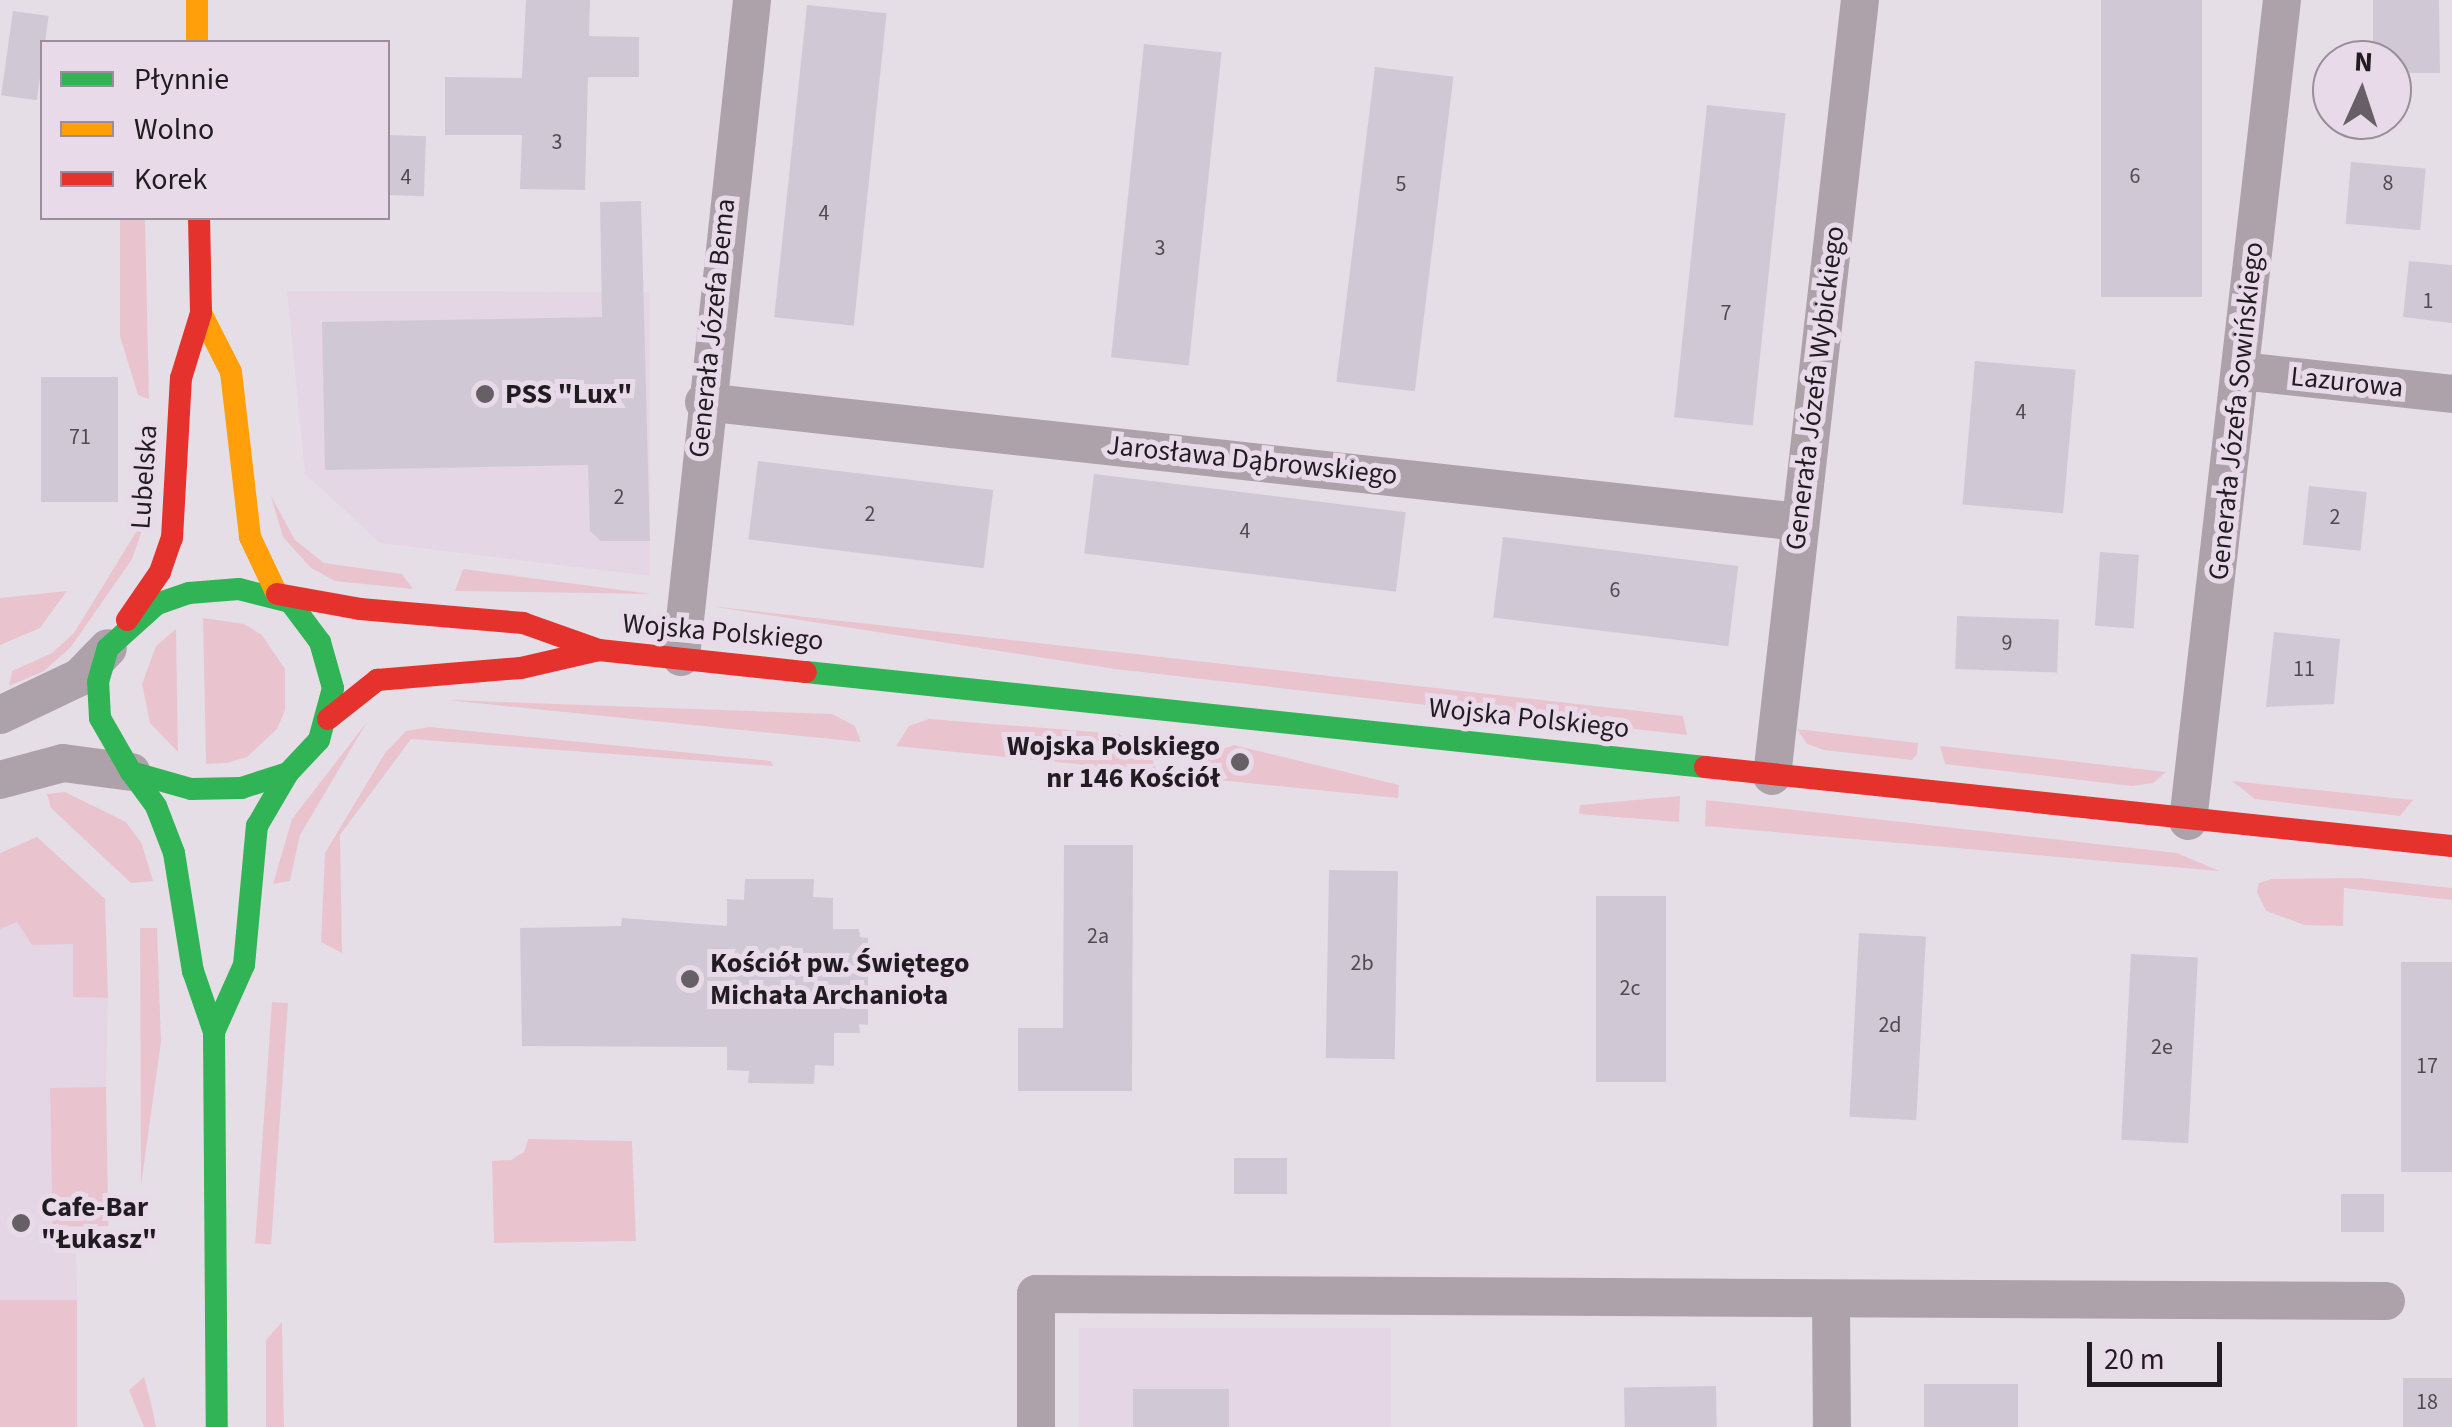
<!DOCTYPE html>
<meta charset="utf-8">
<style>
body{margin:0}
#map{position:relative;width:2452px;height:1427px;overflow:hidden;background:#e6dee6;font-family:"Source Sans 3",sans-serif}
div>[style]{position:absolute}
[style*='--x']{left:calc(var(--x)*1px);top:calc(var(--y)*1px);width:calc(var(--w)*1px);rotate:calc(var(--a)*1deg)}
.built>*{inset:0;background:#e5d6e6;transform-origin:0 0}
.green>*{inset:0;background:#e9c4cf;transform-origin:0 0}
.building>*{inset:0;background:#d0c8d5;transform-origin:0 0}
.street>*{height:38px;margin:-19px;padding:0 19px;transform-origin:19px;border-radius:19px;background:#aea2aa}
.fast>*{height:22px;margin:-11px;padding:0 11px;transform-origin:11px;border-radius:11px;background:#30b455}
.slow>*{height:22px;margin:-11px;padding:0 11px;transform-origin:11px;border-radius:11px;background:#ff9f0a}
.jam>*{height:22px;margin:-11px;padding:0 11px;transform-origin:11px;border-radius:11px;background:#e5322d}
.dots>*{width:28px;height:28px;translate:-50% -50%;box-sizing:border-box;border:5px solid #e9daea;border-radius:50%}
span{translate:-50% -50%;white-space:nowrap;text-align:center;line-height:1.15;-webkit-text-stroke:10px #e9daea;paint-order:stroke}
.number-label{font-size:22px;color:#504b52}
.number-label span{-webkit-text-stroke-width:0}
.street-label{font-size:28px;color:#211c21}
.poi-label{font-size:28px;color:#211c21;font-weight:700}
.left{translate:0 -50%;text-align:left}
.right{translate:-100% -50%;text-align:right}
.legend{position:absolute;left:40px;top:40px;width:350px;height:180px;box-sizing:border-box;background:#e9daea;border:2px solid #998e9a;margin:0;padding:12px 18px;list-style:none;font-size:30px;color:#211c21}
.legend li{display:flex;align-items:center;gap:20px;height:50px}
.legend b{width:50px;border:2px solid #998e9a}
.north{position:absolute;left:2312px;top:40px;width:100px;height:100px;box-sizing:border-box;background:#e9daea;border:2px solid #998e9a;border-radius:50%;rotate:3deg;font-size:28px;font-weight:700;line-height:40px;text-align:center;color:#211c21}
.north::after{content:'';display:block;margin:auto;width:35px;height:45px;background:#666066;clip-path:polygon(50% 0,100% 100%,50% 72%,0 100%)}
.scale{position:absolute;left:2087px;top:1342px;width:135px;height:45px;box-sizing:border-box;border:5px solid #211c21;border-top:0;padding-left:12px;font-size:30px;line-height:35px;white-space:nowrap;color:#211c21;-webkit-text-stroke:8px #e9daea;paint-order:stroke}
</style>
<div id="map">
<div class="built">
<div style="clip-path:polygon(287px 291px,650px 292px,650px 576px,380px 543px,305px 474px)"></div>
<div style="clip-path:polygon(17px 922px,73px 944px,74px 997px,108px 998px,106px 1087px,50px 1089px,52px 1226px,76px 1248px,77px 1300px,0 1300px,0 929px)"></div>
<div style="left:1079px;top:1328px;width:312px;height:99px"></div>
</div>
<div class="green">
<div style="clip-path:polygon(120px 218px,145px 218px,149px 399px,138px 395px,120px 336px)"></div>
<div style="clip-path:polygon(271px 496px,295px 540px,324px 563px,402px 574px,413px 589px,335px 581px,311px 568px,283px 537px)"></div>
<div style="clip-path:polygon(149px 511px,132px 559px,71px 647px,44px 671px,9px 686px,12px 671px,52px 653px,74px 633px)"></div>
<div style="clip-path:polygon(463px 569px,651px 594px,455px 591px)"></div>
<div style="clip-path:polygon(67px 591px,40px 628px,0 645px,0 598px)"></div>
<div style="clip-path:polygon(710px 606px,1683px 716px,1687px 735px,1115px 669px)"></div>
<div style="clip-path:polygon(203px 618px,244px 624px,262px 635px,285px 669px,285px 710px,277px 729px,247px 757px,227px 763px,206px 764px)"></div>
<div style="clip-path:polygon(176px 629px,178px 752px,150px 723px,142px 684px,156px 646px)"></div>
<div style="clip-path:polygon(447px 700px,832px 714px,855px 726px,861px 742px)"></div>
<div style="clip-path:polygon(929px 719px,1119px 734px,1150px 753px,1157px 772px,896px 746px,909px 726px)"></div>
<div style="clip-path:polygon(367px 722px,300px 835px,290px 881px,273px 884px,292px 819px)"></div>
<div style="clip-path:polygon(430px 727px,771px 761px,773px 766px,411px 739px,340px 835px,342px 953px,321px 942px,325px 853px,385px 753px,406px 731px)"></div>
<div style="clip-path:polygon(1797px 729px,1918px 743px,1917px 754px,1912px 760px,1824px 750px,1807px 744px)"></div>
<div style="clip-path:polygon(1234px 745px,1399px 785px,1398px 798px,1198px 778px,1211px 753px)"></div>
<div style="clip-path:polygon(1940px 746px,2166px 772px,2153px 783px,2132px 786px,1945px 764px)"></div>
<div style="clip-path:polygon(2232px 781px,2413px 800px,2400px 816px,2255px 799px)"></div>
<div style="clip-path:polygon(65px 792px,126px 822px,142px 844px,153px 881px,131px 883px,51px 808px,47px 794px)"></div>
<div style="clip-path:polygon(1680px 796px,1679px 822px,1579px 814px,1580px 805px)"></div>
<div style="clip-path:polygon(1706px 800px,2177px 853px,2219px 871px,1705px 826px)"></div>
<div style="clip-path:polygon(37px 837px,105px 899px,108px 998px,73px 997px,73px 944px,32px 945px,17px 922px,0 929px,0 853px)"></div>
<div style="clip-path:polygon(2359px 878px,2452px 888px,2452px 900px,2344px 888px,2343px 926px,2305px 925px,2266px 911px,2257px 892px,2259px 883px,2272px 879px)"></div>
<div style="clip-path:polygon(140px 928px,157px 928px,161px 1042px,141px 1185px)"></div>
<div style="left:272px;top:1002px;width:16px;height:242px;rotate:4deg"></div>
<div style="left:106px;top:1087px;width:139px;height:56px;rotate:89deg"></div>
<div style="clip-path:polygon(528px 1139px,632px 1141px,636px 1241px,494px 1243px,492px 1161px,511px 1160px,524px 1152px)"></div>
<div style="left:0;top:1300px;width:77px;height:127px"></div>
<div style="clip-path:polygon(282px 1322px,284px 1427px,266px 1427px,266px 1340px)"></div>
<div style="clip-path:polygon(144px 1377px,151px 1403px,156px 1427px,144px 1427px,129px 1390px)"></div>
</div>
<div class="building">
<div style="clip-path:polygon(526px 0,590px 0,589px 36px,639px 37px,639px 77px,588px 77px,585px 190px,520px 189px,522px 135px,445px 135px,445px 77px,522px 78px)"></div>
<div style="left:2101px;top:0;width:101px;height:297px"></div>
<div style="clip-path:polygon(2373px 0,2439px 0,2440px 73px,2392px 73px,2392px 60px,2373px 60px)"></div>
<div style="left:807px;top:5px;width:80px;height:314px;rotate:6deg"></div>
<div style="left:13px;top:11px;width:36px;height:85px;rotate:8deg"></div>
<div style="left:1144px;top:44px;width:78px;height:315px;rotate:6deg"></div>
<div style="left:1375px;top:67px;width:79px;height:317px;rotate:7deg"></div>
<div style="left:1707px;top:105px;width:79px;height:314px;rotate:6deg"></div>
<div style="left:388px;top:135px;width:38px;height:60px;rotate:2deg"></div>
<div style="left:2351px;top:162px;width:75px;height:62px;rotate:5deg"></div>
<div style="clip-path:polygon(641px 201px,650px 541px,601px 541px,590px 531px,588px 465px,325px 470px,322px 322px,602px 317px,600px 202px)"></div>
<div style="clip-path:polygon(2409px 261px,2452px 265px,2452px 323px,2403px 317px)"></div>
<div style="left:1975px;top:361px;width:101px;height:144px;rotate:5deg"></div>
<div style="left:41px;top:377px;width:77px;height:125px"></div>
<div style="left:758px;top:461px;width:237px;height:79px;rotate:7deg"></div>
<div style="left:1094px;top:474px;width:314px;height:80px;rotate:7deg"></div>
<div style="left:2309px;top:486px;width:58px;height:59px;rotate:6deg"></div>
<div style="left:1503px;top:537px;width:237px;height:81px;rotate:7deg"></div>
<div style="left:2100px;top:552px;width:39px;height:74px;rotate:4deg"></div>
<div style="left:1957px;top:616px;width:102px;height:53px;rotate:2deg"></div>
<div style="clip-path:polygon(2274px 632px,2340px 639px,2334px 704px,2266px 707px)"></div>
<div style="clip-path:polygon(1064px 845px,1133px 845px,1132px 1091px,1018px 1091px,1018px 1028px,1063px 1028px)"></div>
<div style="left:1329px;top:870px;width:69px;height:188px;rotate:1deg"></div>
<div style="clip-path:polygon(745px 879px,814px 879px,813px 897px,833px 898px,833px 929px,859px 929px,860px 937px,868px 938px,868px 1025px,859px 1024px,860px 1033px,834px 1033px,834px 1066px,815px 1065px,814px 1084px,748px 1083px,749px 1071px,727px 1070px,727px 1047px,522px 1046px,520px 928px,621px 926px,622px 918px,727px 926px,727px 899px,744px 900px)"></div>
<div style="left:1596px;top:896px;width:70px;height:186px"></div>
<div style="left:1859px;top:933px;width:67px;height:184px;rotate:3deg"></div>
<div style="left:2131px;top:954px;width:67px;height:186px;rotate:3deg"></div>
<div style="left:2452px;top:962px;width:210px;height:51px;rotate:90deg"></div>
<div style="left:1287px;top:1158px;width:36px;height:53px;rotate:90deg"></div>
<div style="left:2341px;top:1194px;width:43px;height:38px"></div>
<div style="left:2403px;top:1378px;width:49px;height:49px"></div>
<div style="left:2018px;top:1384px;width:43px;height:94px;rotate:90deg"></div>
<div style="left:1716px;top:1386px;width:41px;height:92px;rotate:89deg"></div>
<div style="left:1229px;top:1389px;width:38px;height:96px;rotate:90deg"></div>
</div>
<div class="street">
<div style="--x:2241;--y:371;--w:212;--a:6.2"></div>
<div style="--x:704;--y:402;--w:1102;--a:6.25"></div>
<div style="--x:681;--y:657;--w:661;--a:-83.83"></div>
<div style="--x:0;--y:715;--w:89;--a:-25.4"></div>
<div style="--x:80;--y:677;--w:40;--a:-46"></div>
<div style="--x:1772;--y:776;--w:781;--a:-83.53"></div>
<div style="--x:0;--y:780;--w:65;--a:-15.1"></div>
<div style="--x:63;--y:763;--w:69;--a:7.5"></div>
<div style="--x:2188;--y:821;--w:826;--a:-83.47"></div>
<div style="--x:1831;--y:1299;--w:128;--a:89.6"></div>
<div style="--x:1036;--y:1427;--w:133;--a:-90"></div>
<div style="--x:1036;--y:1294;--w:1350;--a:0.3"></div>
</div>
<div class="fast">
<div style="--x:239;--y:589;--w:53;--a:14.3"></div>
<div style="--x:290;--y:602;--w:50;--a:53.1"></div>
<div style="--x:320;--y:642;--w:48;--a:74.2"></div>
<div style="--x:333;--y:688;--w:54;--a:105.1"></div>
<div style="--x:319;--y:740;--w:45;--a:133.2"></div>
<div style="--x:288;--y:773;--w:49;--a:162.3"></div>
<div style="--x:241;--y:788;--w:50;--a:178.9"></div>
<div style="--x:191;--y:789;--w:62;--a:-164.2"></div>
<div style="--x:131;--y:772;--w:62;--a:-119.9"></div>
<div style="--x:100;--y:718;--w:36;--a:-93"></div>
<div style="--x:98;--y:682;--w:35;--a:-74"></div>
<div style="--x:108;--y:648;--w:66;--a:-41.9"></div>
<div style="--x:157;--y:604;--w:34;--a:-19"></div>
<div style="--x:189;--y:593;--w:50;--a:-4.6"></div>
<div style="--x:806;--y:672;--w:904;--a:6.03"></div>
<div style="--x:131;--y:772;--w:42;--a:53.7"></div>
<div style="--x:156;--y:806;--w:50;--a:69"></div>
<div style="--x:174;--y:853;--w:120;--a:80.9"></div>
<div style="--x:193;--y:971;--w:65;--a:71"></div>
<div style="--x:214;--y:1032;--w:395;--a:89.6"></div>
<div style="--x:214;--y:1032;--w:73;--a:-65.9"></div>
<div style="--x:244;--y:965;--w:140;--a:-84.7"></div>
<div style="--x:257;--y:826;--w:61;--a:-59.7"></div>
</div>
<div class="slow">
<div style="--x:197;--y:0;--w:42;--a:90"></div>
<div style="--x:201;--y:313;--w:66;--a:63"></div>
<div style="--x:231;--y:372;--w:166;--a:83.4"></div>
<div style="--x:250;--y:537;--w:63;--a:64.7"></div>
</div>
<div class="jam">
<div style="--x:277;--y:594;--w:84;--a:10.2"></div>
<div style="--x:360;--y:609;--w:164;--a:4.9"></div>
<div style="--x:523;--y:623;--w:81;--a:19.6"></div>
<div style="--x:599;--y:650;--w:208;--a:6.1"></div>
<div style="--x:127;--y:620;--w:58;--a:-55.5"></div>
<div style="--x:160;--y:572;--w:36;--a:-71"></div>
<div style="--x:172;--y:538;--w:160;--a:-86.8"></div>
<div style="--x:181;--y:378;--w:68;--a:-72.9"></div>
<div style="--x:201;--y:313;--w:95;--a:-91.2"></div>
<div style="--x:328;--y:719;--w:63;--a:-38.5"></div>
<div style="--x:377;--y:680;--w:144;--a:-4.8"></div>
<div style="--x:521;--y:668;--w:80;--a:-13"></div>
<div style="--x:1705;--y:767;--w:751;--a:6.04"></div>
</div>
<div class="dots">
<div style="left:485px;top:394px;background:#666066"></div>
<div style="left:1240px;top:762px;background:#666066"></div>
<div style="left:690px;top:979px;background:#666066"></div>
<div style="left:21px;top:1223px;background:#666066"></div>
</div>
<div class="number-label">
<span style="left:557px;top:143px">3</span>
<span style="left:2135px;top:177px">6</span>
<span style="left:406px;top:178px">4</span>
<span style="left:2388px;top:184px">8</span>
<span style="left:1401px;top:185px">5</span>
<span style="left:824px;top:214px">4</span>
<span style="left:1160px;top:249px">3</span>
<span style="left:2428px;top:302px">1</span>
<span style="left:1726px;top:314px">7</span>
<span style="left:2021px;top:413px">4</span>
<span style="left:80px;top:438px">71</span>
<span style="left:619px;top:498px">2</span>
<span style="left:870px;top:515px">2</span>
<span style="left:2335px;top:518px">2</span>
<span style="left:1245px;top:532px">4</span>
<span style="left:1615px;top:591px">6</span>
<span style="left:2007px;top:644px">9</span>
<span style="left:2304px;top:670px">11</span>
<span style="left:1098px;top:937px">2a</span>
<span style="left:1362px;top:964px">2b</span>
<span style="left:1630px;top:989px">2c</span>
<span style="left:1890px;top:1026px">2d</span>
<span style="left:2162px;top:1048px">2e</span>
<span style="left:2427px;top:1067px">17</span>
<span style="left:2427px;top:1403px">18</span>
</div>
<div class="street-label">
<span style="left:712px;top:328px;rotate:-84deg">Generała Józefa Bema</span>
<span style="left:2347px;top:382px;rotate:6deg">Lazurowa</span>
<span style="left:1815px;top:388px;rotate:-83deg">Generała Józefa Wybickiego</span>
<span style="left:2236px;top:411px;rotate:-84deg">Generała Józefa Sowińskiego</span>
<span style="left:1252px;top:460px;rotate:6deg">Jarosława Dąbrowskiego</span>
<span style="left:144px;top:477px;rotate:-86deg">Lubelska</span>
<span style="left:723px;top:632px;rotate:5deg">Wojska Polskiego</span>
<span style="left:1529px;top:718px;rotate:6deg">Wojska Polskiego</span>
</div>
<div class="poi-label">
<span class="left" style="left:505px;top:394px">PSS "Lux"</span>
<span class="right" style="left:1220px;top:762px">Wojska Polskiego<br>nr 146 Kościół</span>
<span class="left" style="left:710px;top:979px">Kościół pw. Świętego<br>Michała Archanioła</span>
<span class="left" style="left:41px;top:1223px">Cafe-Bar<br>"Łukasz"</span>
</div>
<ul class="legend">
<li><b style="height:12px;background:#30b455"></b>Płynnie</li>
<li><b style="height:12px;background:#ff9f0a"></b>Wolno</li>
<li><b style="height:12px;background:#e5322d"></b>Korek</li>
</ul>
<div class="north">N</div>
<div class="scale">20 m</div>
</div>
